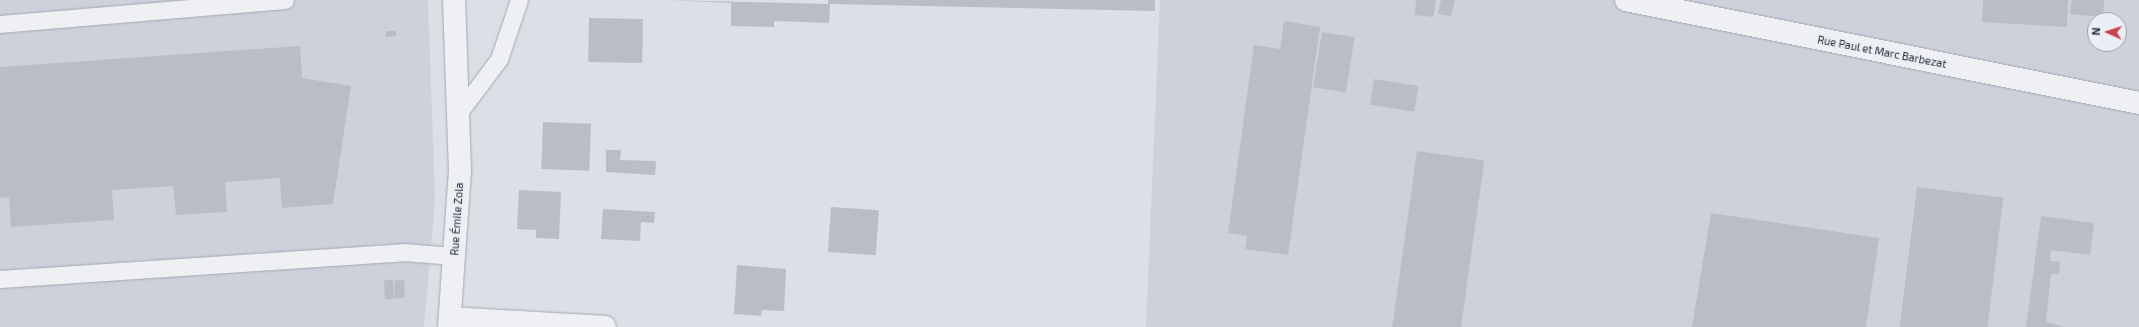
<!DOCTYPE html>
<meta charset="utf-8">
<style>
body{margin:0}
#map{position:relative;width:2139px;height:327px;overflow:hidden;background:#dcdfe6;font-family:"Exo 2",sans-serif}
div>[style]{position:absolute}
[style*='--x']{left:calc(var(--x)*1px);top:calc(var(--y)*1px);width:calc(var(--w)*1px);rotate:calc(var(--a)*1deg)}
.built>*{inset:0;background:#ced1da}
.building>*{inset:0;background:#b9bdc8;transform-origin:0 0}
.roads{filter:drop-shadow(0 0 1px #a5a9b3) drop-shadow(0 0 1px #a5a9b3)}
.service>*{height:17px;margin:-8.5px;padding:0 8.5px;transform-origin:8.5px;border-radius:8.5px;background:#eef0f4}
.minor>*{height:22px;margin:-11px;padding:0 11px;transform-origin:11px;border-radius:11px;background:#eef0f4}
span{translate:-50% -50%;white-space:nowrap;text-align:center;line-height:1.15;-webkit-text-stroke:3.5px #ebeef4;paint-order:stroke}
.street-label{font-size:11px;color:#262c3b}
.north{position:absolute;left:2087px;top:12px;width:40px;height:40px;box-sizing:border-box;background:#ebeef4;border:1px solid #9ca0aa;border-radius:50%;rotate:273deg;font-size:11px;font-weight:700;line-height:16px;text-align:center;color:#262c3b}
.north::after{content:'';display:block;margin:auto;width:14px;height:18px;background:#ca4249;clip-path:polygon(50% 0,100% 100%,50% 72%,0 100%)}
</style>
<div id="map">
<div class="built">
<div style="clip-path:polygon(0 0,428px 0,435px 200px,424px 327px,0 327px)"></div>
<div style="clip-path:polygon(evenodd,1160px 0,2139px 0,2139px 327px,1146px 327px,1160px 0,2095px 20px,2119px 20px,2119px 44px,2095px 44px,2095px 20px)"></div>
</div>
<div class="building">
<div style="clip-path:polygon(667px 0,828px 4px,828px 0,1155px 0,1155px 11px,830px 4px,829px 23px,774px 21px,774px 27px,731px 26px,731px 3px)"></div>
<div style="clip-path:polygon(1416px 0,1436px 0,1433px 17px,1415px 15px)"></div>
<div style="clip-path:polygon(1441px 0,1455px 0,1451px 16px,1438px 14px)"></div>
<div style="clip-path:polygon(1983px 0,2068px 0,2067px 27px,1982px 22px)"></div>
<div style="clip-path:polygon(2072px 0,2104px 0,2103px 17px,2070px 14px)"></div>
<div style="left:589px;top:18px;width:54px;height:44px;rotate:1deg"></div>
<div style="clip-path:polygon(1284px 21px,1320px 27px,1288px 255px,1245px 249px,1247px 236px,1228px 233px,1254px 45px,1280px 49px)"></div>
<div style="clip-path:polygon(386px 31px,396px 31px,396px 36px,386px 37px)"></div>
<div style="left:1322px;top:32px;width:33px;height:56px;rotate:9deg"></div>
<div style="clip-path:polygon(300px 46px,302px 78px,351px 86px,333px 204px,282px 208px,280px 178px,225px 182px,227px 212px,176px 215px,173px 186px,112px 190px,114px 220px,11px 227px,9px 197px,0 198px,0 67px)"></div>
<div style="left:1374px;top:79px;width:45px;height:26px;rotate:9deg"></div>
<div style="left:543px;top:122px;width:48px;height:47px;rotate:2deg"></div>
<div style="clip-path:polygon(606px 150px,621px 150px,620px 160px,656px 161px,655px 175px,606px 172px)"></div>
<div style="left:1417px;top:151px;width:68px;height:178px;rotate:8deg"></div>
<div style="left:1917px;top:187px;width:87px;height:141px;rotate:7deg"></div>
<div style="clip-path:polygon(519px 190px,561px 192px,559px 239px,536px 238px,536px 230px,517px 229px)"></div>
<div style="left:831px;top:207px;width:48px;height:45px;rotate:4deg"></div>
<div style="clip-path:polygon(603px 209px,655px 212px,654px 223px,641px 222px,640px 241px,601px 239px)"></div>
<div style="clip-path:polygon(1711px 213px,1879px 238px,1866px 327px,1692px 327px)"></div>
<div style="clip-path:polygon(2041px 216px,2094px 223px,2090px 255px,2051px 250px,2050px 261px,2060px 262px,2059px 274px,2051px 274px,2046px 322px,2066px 327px,2026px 327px)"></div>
<div style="clip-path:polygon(737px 265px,786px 269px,784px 311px,762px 310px,761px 316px,734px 314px)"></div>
<div style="left:393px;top:280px;width:19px;height:9px;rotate:87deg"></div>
<div style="left:404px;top:280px;width:18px;height:10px;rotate:87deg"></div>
</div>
<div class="roads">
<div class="service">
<div style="--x:0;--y:24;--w:286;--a:-4.8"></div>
<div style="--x:460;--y:111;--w:65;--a:-53.1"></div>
<div style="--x:499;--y:59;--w:62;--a:-71.3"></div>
<div style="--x:0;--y:279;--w:404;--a:-3.8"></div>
<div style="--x:403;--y:252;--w:51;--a:4.5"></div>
</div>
<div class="minor">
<div style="--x:1626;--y:0;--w:523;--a:11.35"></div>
<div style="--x:450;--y:318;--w:155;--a:3.3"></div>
<div style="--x:449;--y:327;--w:156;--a:-86"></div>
<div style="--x:460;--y:171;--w:171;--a:-92"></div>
</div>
</div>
<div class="street-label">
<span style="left:1882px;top:52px;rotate:11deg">Rue Paul et Marc Barbezat</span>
<span style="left:457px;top:219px;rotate:-86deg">Rue Émile Zola</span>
</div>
<div class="north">N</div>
</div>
